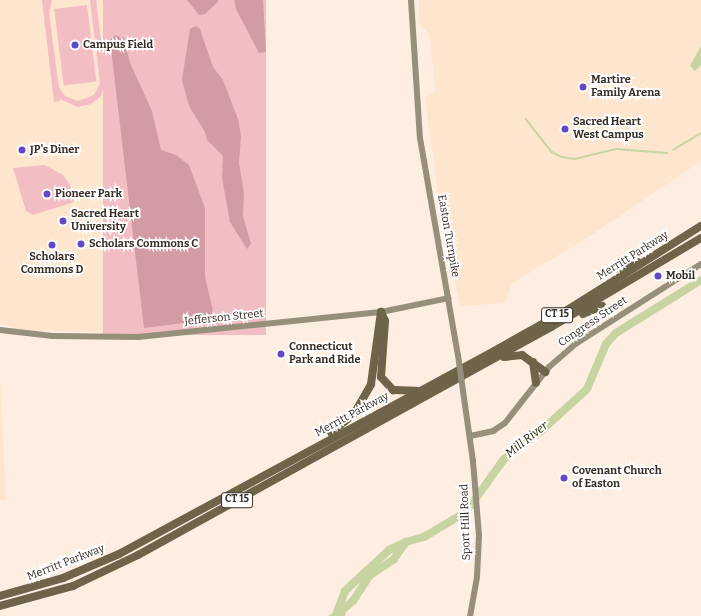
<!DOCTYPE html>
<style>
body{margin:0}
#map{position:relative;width:701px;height:616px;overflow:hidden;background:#fdeee1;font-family:Bitter,serif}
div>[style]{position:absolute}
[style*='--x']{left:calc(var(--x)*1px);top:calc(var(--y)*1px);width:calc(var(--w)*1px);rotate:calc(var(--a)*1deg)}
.built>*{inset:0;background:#fde5ce}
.green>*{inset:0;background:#f3bdc4;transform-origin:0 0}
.forest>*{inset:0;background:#d39ba3}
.water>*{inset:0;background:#c7d4a2}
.stream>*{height:1.5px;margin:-0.75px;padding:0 0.75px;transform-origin:0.75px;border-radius:0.75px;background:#c7d4a2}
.river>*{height:8px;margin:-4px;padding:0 4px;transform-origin:4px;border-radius:4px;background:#c7d4a2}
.secondary>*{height:6px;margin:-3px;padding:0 3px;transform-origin:3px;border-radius:3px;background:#958f7c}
.highway>*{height:8px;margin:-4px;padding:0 4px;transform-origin:4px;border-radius:4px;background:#6d644a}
.secondary-bridge>*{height:6px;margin:-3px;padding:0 3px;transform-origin:3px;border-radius:3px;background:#958f7c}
.dots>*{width:11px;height:11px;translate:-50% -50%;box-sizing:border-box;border:2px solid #fff;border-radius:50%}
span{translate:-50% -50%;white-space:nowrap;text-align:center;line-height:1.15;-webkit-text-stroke:3.5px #fff;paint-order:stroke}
.shield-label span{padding:1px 3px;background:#fff;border:1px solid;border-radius:3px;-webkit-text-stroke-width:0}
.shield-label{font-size:10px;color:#372e25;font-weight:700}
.poi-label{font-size:11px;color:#372e25;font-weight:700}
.left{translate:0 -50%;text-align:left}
.street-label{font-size:11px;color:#372e25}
.water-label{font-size:12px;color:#272e08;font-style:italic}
</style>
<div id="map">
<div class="built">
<div style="clip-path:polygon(0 0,103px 0,139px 333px,23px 330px,0 324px)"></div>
<div style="clip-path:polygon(419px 0,701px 0,701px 161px,593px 234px,511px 284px,505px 303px,460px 306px,443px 229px,425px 97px,435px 91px,430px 35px,419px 23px)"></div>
<div style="clip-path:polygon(0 375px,6px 500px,0 501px)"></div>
</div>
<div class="green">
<div style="clip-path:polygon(42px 0,52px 0,49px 13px,59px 88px,65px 96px,78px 101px,94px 95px,100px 83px,90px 0,96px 0,106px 80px,101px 96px,91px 104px,78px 107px,60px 99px,59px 101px,54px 102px)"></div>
<div style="left:103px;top:0;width:163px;height:335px"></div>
<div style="left:87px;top:5px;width:77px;height:33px;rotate:83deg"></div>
<div style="clip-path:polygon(45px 165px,63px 175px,70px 185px,74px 202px,33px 215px,26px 211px,13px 168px)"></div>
</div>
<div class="forest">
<div style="clip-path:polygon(187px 0,218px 0,218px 2px,205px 14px,199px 15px)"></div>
<div style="clip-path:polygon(234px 0,263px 0,266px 52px,259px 53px,236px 9px)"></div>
<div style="clip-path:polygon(196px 26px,200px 29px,213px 67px,223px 80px,238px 119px,241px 136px,239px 163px,244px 193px,243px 216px,251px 244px,247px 249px,230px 222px,222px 178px,223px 156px,207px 140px,205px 132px,189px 106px,182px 80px,190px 29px)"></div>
<div style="clip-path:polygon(115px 35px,124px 38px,130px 63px,152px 111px,161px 150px,176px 155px,189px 165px,205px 208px,205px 277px,215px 319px,144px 328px,110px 40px)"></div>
</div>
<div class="water">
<div style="clip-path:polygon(701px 46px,701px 65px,695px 71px,690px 66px)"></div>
<div style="clip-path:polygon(338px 602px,346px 610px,345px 616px,328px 616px,334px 613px)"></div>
</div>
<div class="stream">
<div style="--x:526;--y:119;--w:42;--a:51.8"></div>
<div style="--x:552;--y:152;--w:11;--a:27"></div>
<div style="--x:562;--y:157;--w:13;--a:9"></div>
<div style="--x:575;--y:159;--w:42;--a:-13.7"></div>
<div style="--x:616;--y:149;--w:51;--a:4.5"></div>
<div style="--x:673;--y:150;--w:33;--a:-31"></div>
</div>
<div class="river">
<div style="--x:337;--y:612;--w:22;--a:-69"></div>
<div style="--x:345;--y:591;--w:60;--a:-43"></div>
<div style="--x:389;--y:550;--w:19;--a:-25"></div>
<div style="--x:335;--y:616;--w:23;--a:-40"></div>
<div style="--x:353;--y:601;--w:30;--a:-57"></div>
<div style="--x:369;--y:576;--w:30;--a:-34"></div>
<div style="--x:394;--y:559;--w:21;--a:-55"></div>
<div style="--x:406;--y:542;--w:19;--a:-16"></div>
<div style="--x:424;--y:537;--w:49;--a:-30.8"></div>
<div style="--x:466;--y:512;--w:65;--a:-54.4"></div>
<div style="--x:504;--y:459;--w:46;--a:-37.1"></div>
<div style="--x:541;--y:431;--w:62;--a:-42.4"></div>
<div style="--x:587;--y:389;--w:49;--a:-67.1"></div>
<div style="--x:606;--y:344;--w:15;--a:-48"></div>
<div style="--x:616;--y:333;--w:100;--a:-31.9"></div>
</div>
<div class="secondary">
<div style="--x:411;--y:0;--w:138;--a:86.3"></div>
<div style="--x:420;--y:138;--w:220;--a:80.1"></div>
<div style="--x:0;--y:330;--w:53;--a:6.5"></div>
<div style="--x:53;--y:336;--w:85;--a:0.7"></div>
<div style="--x:138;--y:337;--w:244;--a:-5.9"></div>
<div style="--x:381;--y:312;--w:69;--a:-11.6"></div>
<div style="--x:463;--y:391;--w:71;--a:81.9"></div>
<div style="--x:473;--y:461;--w:75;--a:85.4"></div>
<div style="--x:479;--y:536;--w:41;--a:92.8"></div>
<div style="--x:477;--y:577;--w:40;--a:100"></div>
<div style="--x:470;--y:436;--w:24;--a:-12"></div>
<div style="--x:493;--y:431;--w:14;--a:-34"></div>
<div style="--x:505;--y:423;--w:71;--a:-51.8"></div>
<div style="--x:549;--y:367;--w:37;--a:-41"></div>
<div style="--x:577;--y:343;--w:147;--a:-32.5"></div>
</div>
<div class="highway">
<div style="--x:618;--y:269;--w:21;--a:-19"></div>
<div style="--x:381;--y:312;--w:10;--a:66"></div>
<div style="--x:385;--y:321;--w:56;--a:94.1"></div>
<div style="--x:381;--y:377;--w:18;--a:47"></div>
<div style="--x:393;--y:390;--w:23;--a:2"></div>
<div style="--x:583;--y:314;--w:21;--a:-23"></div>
<div style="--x:504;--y:357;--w:18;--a:-6"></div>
<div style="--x:522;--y:355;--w:29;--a:36"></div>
<div style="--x:533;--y:362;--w:21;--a:82"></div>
<div style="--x:331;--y:433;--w:30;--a:-40"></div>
<div style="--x:354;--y:414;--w:34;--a:-60"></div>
<div style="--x:371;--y:384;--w:73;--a:-82.1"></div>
<div style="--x:0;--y:596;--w:66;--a:-15.9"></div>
<div style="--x:63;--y:578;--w:61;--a:-23.2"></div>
<div style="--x:119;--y:554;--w:426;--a:-28.4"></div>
<div style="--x:494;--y:351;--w:86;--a:-29.2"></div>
<div style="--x:569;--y:309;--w:156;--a:-32.2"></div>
<div style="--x:0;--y:606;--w:76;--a:-15.3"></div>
<div style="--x:73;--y:586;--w:72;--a:-25.5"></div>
<div style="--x:138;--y:555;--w:472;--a:-28.9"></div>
<div style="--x:551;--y:327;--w:174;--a:-30.7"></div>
</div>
<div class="secondary-bridge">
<div style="--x:458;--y:355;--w:36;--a:82"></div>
</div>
<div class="dots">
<div style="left:75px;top:45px;background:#604ac3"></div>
<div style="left:583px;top:87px;background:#604ac3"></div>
<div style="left:565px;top:129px;background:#604ac3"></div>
<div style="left:22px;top:150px;background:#604ac3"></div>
<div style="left:47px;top:194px;background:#604ac3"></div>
<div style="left:63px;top:221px;background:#604ac3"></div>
<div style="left:81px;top:244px;background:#604ac3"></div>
<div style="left:52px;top:245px;background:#604ac3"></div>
<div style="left:658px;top:276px;background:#604ac3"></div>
<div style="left:281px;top:354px;background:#604ac3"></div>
<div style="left:564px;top:478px;background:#604ac3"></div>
</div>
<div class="shield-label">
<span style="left:557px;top:315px">CT 15</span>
<span style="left:237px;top:500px">CT 15</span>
</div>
<div class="poi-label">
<span class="left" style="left:83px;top:45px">Campus Field</span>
<span class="left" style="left:591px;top:87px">Martire<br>Family Arena</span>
<span class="left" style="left:573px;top:129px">Sacred Heart<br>West Campus</span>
<span class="left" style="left:30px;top:150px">JP's Diner</span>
<span class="left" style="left:55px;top:194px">Pioneer Park</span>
<span class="left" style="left:71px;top:221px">Sacred Heart<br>University</span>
<span class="left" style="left:89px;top:244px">Scholars Commons C</span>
<span style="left:52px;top:264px">Scholars<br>Commons D</span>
<span class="left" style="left:666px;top:276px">Mobil</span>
<span class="left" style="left:289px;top:354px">Connecticut<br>Park and Ride</span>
<span class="left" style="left:572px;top:478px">Covenant Church<br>of Easton</span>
</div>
<div class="street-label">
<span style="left:448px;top:236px;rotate:80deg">Easton Turnpike</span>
<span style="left:633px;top:256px;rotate:-32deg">Merritt Parkway</span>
<span style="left:224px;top:318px;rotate:-6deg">Jefferson Street</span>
<span style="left:593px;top:322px;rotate:-34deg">Congress Street</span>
<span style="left:352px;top:415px;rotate:-28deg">Merritt Parkway</span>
<span style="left:466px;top:522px;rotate:-92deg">Sport Hill Road</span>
<span style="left:66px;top:563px;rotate:-21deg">Merritt Parkway</span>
</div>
<div class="water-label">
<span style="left:527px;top:440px;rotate:-38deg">Mill River</span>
</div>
</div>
